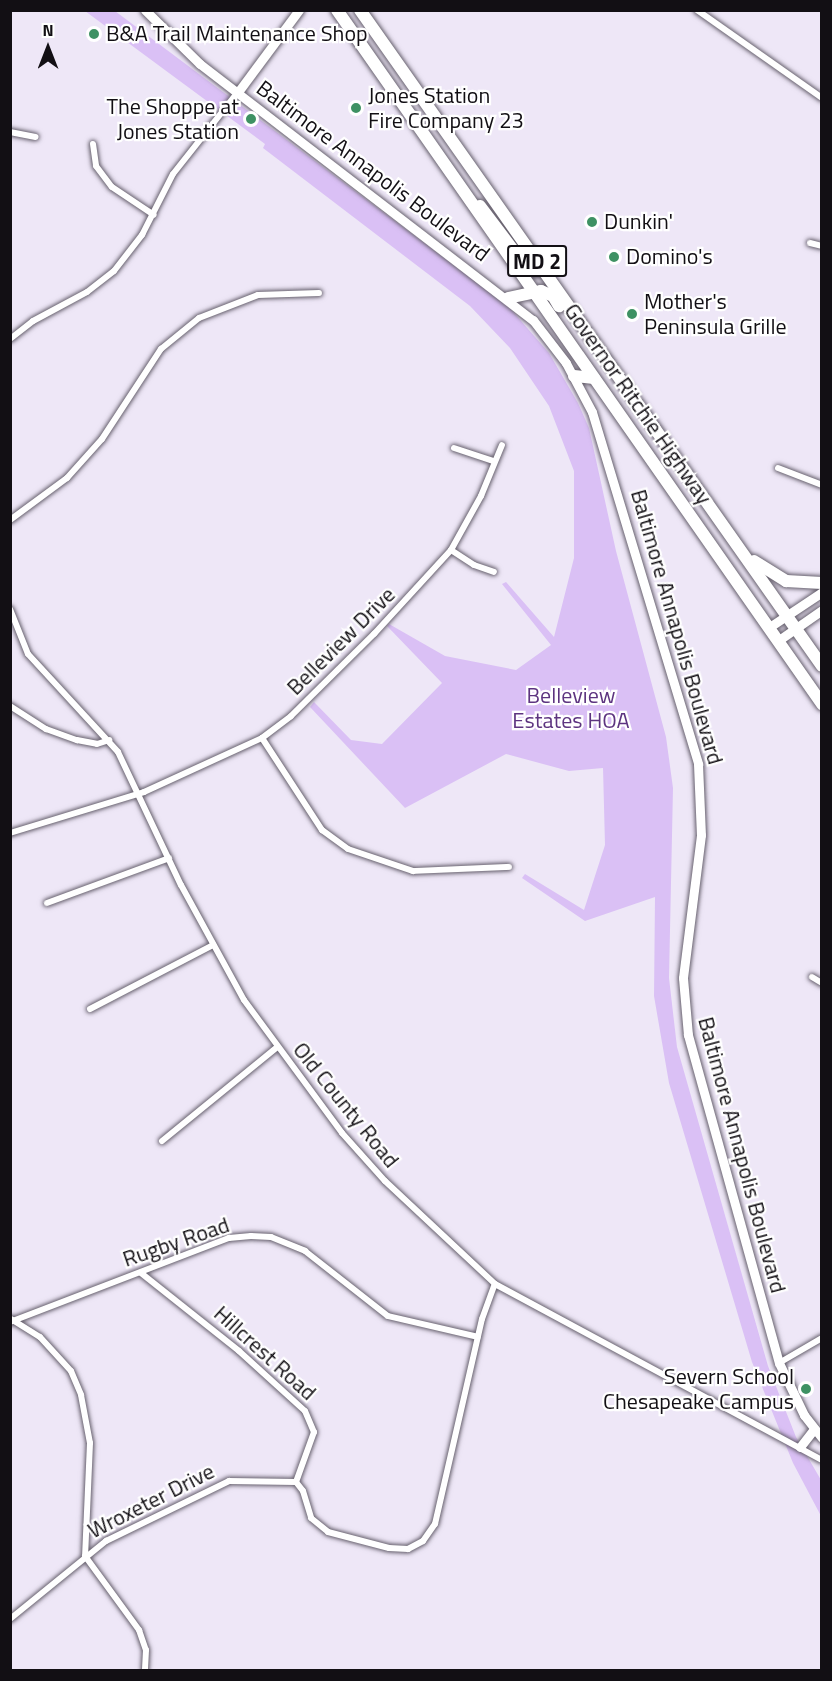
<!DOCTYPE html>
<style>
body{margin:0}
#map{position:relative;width:832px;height:1681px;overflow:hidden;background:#eee7f7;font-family:"Titillium Web",sans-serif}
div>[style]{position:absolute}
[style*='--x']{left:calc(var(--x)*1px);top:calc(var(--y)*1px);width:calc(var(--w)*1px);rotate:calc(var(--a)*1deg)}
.green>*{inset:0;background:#dac0f5}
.roads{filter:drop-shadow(0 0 2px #67616e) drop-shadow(0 0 2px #67616e)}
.street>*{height:6px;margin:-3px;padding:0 3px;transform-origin:3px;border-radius:3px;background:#fff}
.secondary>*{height:9px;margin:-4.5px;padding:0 4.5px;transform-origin:4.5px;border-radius:4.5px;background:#fff}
.highway>*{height:12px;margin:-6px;padding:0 6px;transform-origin:6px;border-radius:6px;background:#fff}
.dots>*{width:16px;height:16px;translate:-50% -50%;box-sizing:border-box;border:3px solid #fff;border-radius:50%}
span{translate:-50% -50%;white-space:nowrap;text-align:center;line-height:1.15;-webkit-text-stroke:4.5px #fff;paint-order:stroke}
.shield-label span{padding:2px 4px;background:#fff;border:2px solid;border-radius:4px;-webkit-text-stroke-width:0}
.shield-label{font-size:21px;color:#120f14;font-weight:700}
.poi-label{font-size:22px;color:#120f14}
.left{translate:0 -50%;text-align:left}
.right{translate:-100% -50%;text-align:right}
.street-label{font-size:22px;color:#120f14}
.park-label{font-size:22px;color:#5d3480}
.frame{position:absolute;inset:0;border:12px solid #120f14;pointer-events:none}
.north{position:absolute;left:18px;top:18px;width:60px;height:60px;-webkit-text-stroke:4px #fff;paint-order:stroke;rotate:0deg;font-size:16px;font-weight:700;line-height:24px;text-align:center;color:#120f14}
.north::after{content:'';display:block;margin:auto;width:21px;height:27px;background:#120f14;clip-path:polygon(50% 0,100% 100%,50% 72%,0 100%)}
</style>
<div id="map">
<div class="green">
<div style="clip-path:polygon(85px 11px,115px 11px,508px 306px,549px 353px,578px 403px,589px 428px,616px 551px,666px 737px,673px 788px,669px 978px,677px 1047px,768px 1366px,796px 1437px,821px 1480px,821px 1516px,793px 1463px,752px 1362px,669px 1083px,654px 996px,655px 897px,585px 921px,522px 878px,525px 874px,584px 910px,605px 845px,603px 768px,569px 771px,506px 754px,405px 808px,310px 707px,314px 702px,351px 740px,382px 744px,442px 683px,387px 626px,389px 624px,445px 656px,516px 670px,551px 645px,502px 584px,506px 582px,554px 637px,574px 558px,574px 471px,549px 406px,510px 348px,470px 306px,263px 148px,265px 144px)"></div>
</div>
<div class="roads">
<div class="street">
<div style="--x:697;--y:10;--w:153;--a:35.1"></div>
<div style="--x:10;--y:132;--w:26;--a:11"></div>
<div style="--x:93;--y:144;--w:22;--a:82"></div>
<div style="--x:96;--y:166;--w:26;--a:53"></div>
<div style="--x:112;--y:187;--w:50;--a:33.7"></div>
<div style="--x:810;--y:243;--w:12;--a:14"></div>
<div style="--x:10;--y:339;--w:29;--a:-38"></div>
<div style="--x:33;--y:321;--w:61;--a:-28.2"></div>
<div style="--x:87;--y:292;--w:34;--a:-38"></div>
<div style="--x:114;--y:271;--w:46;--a:-52.1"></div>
<div style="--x:142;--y:235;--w:68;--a:-63.1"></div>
<div style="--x:173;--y:174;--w:105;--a:-51.6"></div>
<div style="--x:454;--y:448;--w:41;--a:18.4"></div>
<div style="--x:778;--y:468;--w:47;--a:21.1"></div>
<div style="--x:10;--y:520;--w:71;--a:-36.4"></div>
<div style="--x:67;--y:478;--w:52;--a:-48.1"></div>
<div style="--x:102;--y:439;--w:108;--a:-56.8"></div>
<div style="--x:161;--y:349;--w:49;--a:-39.2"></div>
<div style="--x:199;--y:318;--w:63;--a:-21.3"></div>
<div style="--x:258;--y:295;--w:61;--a:-1.9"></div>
<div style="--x:451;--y:550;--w:27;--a:33"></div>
<div style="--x:474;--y:565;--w:21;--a:19"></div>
<div style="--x:10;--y:609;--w:48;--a:68.2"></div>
<div style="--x:28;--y:654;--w:133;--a:47.4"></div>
<div style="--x:118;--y:752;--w:147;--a:64.7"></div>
<div style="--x:181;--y:885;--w:131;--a:61.3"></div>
<div style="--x:244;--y:1000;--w:165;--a:53.6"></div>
<div style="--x:342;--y:1133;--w:64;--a:48.1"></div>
<div style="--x:385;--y:1181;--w:151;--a:43.1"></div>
<div style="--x:495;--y:1284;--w:371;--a:28.3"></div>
<div style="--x:10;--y:706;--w:43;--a:32.6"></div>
<div style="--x:46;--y:729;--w:33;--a:20"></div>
<div style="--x:77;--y:740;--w:20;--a:11"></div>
<div style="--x:97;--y:744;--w:13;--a:-18"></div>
<div style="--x:262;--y:738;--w:110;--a:56.9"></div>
<div style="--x:322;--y:830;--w:32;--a:36"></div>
<div style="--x:348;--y:849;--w:69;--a:18.7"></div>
<div style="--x:413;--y:871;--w:96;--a:-2.4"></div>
<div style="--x:10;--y:833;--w:140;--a:-17"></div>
<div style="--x:144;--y:792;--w:130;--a:-24.6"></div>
<div style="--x:262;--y:738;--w:36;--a:-37"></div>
<div style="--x:291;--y:716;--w:117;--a:-44.7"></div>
<div style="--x:374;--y:634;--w:114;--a:-47.5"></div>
<div style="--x:451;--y:550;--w:62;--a:-60.9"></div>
<div style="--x:481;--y:496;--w:55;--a:-67.6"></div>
<div style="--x:47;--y:903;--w:130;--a:-20.2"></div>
<div style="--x:812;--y:977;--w:12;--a:31"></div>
<div style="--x:90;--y:1009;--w:139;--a:-27.5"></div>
<div style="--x:162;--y:1141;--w:147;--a:-39.2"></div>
<div style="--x:141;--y:1273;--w:125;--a:38.5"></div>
<div style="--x:239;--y:1351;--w:89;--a:42.3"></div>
<div style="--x:305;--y:1411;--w:23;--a:67"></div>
<div style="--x:314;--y:1432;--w:53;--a:109.8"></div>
<div style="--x:11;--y:1319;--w:34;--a:32"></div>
<div style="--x:40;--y:1337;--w:46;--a:47.6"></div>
<div style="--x:71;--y:1371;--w:26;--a:67"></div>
<div style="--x:81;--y:1395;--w:49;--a:79.4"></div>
<div style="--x:90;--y:1443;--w:113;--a:92.5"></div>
<div style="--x:85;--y:1556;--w:92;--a:53.9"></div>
<div style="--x:139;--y:1630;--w:21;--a:71"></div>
<div style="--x:146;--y:1650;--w:20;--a:93"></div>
<div style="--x:10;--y:1322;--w:235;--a:-21"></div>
<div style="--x:229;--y:1238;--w:22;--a:-5"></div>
<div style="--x:251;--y:1236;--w:20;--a:3"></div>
<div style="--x:271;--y:1237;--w:37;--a:22"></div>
<div style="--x:305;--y:1251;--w:105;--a:38.1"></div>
<div style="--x:388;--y:1316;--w:92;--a:13.1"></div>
<div style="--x:779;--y:1363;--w:50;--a:-30.2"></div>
<div style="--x:10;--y:1619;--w:124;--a:-39.1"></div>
<div style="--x:106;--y:1541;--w:137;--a:-26"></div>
<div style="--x:229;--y:1481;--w:67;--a:0.9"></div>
<div style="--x:296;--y:1482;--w:11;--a:52"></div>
<div style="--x:303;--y:1491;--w:28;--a:73"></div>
<div style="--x:311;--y:1518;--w:22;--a:39"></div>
<div style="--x:328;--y:1532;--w:63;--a:14.7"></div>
<div style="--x:389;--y:1548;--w:19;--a:3"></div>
<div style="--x:408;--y:1549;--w:17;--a:-28"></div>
<div style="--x:423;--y:1541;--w:21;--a:-55"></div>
<div style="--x:435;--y:1524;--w:210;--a:-77.1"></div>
<div style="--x:482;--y:1319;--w:37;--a:-70"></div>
</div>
<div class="secondary">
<div style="--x:145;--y:10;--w:77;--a:44.5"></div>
<div style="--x:200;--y:64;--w:420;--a:37.6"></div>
<div style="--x:533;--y:320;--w:54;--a:52.5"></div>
<div style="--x:566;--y:363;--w:55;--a:62"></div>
<div style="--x:592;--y:412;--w:368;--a:73.2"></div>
<div style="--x:698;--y:764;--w:71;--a:87.6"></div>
<div style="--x:701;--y:835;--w:144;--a:97.2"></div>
<div style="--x:683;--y:978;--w:57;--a:85"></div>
<div style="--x:688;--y:1035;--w:340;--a:74.5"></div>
<div style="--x:779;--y:1363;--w:58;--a:64.3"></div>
<div style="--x:804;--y:1415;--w:29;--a:52"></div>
<div style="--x:238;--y:92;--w:102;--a:-53.4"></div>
<div style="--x:771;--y:626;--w:61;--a:-33.7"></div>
<div style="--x:779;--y:640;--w:52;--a:-34.9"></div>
<div style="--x:800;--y:1447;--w:23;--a:-52"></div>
</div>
<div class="highway">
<div style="--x:337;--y:10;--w:847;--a:55.05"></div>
<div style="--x:360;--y:10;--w:802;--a:54.84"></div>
<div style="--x:480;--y:206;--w:81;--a:53"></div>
<div style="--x:529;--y:271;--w:15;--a:0"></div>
<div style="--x:508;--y:298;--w:34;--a:-12"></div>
<div style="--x:541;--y:291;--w:13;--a:23"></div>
<div style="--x:553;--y:296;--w:12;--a:59"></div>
<div style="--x:574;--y:376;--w:20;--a:6"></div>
<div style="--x:754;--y:561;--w:38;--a:32"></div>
<div style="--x:786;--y:581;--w:36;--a:3"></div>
</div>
</div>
<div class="dots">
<div style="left:94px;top:34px;background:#3e9163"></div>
<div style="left:356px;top:108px;background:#3e9163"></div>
<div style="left:251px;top:119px;background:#3e9163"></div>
<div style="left:592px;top:222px;background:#3e9163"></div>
<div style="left:614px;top:257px;background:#3e9163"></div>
<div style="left:632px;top:314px;background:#3e9163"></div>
<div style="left:806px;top:1389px;background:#3e9163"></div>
</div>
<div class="shield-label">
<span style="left:537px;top:261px">MD 2</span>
</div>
<div class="poi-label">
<span class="left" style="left:106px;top:34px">B&amp;A Trail Maintenance Shop</span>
<span class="left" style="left:368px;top:108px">Jones Station<br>Fire Company 23</span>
<span class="right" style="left:239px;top:119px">The Shoppe at<br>Jones Station</span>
<span class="left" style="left:604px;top:222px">Dunkin'</span>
<span class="left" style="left:626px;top:257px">Domino's</span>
<span class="left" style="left:644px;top:314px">Mother's<br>Peninsula Grille</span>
<span class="right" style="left:794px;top:1389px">Severn School<br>Chesapeake Campus</span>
</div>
<div class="street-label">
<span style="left:373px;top:171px;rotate:37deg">Baltimore Annapolis Boulevard</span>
<span style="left:638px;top:404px;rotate:55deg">Governor Ritchie Highway</span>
<span style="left:677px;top:627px;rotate:74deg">Baltimore Annapolis Boulevard</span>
<span style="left:341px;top:641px;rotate:-45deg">Belleview Drive</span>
<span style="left:346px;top:1105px;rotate:51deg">Old County Road</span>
<span style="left:742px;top:1155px;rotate:75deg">Baltimore Annapolis Boulevard</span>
<span style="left:176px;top:1242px;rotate:-19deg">Rugby Road</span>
<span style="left:265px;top:1353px;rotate:42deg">Hillcrest Road</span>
<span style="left:151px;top:1501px;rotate:-27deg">Wroxeter Drive</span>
</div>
<div class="park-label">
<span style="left:571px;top:708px">Belleview<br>Estates HOA</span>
</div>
<div class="frame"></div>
<div class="north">N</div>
</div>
